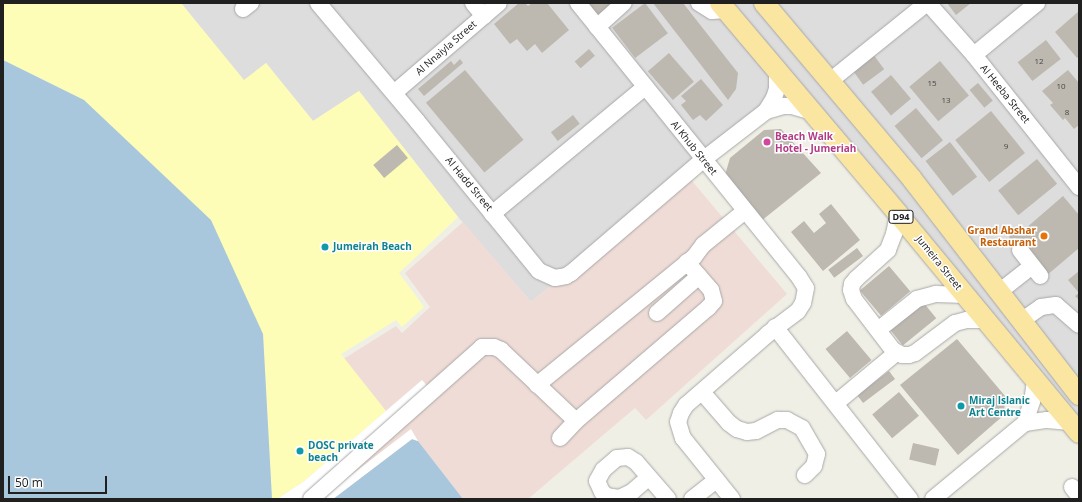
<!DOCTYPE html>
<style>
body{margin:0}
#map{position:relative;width:1082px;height:502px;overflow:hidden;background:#f0efe6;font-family:"Open Sans",sans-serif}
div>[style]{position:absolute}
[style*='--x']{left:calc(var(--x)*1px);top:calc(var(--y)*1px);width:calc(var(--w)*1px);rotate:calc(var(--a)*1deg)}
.residential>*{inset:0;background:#dedddd}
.commercial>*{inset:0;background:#f0dcd6}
.sand>*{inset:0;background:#fefdb7}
.water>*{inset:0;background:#a8c7dd}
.pier>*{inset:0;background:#fff}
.building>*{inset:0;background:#bdb8b0;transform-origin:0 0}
.roads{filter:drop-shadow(0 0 1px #a7a7a7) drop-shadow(0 0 1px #a7a7a7)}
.minor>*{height:16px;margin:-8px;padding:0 8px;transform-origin:8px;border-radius:8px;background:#fff}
.major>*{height:20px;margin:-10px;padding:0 10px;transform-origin:10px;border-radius:10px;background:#fae5a1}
.dots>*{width:11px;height:11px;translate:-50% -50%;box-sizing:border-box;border:2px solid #fff;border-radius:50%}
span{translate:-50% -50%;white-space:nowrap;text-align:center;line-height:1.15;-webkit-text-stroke:3px #fff;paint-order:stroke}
.number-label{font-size:8px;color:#474644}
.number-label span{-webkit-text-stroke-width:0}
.shield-label span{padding:1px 3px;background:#fff;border:1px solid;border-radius:3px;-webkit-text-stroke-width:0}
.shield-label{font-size:9px;color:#202020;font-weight:700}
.street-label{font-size:10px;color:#202020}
.hotel-label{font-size:10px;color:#b23c85;font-weight:700}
.left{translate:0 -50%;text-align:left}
.food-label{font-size:10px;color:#c56008;font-weight:700}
.right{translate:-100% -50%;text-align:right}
.culture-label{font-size:10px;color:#0d838f;font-weight:700}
.frame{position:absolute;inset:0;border:4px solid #202020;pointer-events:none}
.scale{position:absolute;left:8px;top:476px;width:99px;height:18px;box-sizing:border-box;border:2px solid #202020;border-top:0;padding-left:5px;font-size:12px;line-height:14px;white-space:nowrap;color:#202020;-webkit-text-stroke:3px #fff;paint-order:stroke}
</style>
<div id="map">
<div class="residential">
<div style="clip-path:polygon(181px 3px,1079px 3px,1079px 417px,1004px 326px,793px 88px,531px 302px,458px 217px,359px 91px,313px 121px,266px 63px,244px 81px)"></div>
</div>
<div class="commercial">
<div style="clip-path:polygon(687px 175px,787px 294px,646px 420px,635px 408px,528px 499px,463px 499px,418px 441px,412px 439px,348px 499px,274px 499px,272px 404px,396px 326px,402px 333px,430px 307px,405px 273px,463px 222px,531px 302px)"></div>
</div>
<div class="sand">
<div style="clip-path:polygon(3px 3px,181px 3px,244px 80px,266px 63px,313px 121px,359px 91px,458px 217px,399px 273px,424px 307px,402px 327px,396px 320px,341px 354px,386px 411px,303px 482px,277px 499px,272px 499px,263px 334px,84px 100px,3px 60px)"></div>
</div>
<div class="water">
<div style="clip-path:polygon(3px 60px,84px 100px,211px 220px,263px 334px,272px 499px,3px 499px)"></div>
<div style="clip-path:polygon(412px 439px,418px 441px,463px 499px,333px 499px)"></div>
</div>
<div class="pier">
<div style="clip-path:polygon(422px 380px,428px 387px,303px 499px,277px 499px,303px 482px)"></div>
<div style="clip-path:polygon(411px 429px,418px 441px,412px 439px,333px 499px,320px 499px)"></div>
</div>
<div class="building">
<div style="clip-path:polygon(519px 3px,525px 3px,528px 6px,532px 3px,547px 3px,569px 30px,542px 53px,535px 44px,527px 51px,517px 39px,510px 44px,494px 24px)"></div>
<div style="clip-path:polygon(587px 3px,620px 3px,601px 20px)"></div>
<div style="left:645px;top:3px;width:38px;height:41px;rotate:53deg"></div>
<div style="clip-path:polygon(653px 3px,683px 3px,738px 73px,736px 89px,728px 100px)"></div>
<div style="clip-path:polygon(947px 3px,971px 3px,956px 15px)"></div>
<div style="clip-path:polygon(1079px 11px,1079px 56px,1077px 58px,1055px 32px)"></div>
<div style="left:1046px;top:40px;width:24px;height:36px;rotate:52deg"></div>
<div style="left:589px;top:49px;width:9px;height:19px;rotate:49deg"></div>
<div style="left:669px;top:53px;width:38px;height:28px;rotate:49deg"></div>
<div style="left:873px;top:54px;width:19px;height:26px;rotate:54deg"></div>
<div style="clip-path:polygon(460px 59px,463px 63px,424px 96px,418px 89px,451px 61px,454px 65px)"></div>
<div style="left:940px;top:61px;width:45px;height:40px;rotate:50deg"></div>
<div style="left:465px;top:70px;width:91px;height:51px;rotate:50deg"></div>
<div style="clip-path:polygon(1068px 70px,1079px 83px,1079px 125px,1074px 129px,1065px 118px,1063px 120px,1050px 105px,1053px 103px,1042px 91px)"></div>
<div style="left:891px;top:75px;width:31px;height:26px;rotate:50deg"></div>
<div style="clip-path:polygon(701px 79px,723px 105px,706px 121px,700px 115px,693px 120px,681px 105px,686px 101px,681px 96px)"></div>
<div style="left:978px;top:83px;width:23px;height:11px;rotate:50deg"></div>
<div style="left:916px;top:108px;width:42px;height:28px;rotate:50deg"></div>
<div style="left:991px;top:111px;width:54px;height:46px;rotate:51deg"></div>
<div style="left:573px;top:115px;width:11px;height:28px;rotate:52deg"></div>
<div style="clip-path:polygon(781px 129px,821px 173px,761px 221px,725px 175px,730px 158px,764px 130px)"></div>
<div style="left:950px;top:142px;width:44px;height:31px;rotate:52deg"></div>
<div style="left:397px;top:145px;width:17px;height:31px;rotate:50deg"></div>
<div style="left:1037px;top:159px;width:32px;height:50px;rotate:51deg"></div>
<div style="clip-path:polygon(1063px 196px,1079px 215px,1079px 248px,1046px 276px,1021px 246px,1009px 244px,1010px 227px,1025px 229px)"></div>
<div style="clip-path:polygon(831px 204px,860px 240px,823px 271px,791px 232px,804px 221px,814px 233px,826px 223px,819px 214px)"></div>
<div style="left:857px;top:248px;width:10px;height:36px;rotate:53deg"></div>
<div style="left:889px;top:266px;width:33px;height:38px;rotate:50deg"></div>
<div style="clip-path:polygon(1079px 271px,1079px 300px,1075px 296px,1079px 293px,1068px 280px)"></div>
<div style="left:923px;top:302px;width:21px;height:43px;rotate:51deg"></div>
<div style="left:847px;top:331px;width:38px;height:28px;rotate:50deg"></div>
<div style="clip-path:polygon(957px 339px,1005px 396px,1004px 415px,958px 455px,900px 385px)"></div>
<div style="left:889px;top:371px;width:10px;height:40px;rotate:53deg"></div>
<div style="left:899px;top:392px;width:31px;height:35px;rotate:50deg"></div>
<div style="left:913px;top:443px;width:27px;height:17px;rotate:13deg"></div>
</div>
<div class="roads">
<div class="minor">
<div style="--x:318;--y:3;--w:154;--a:50"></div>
<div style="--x:417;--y:121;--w:193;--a:50.9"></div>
<div style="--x:539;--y:271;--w:17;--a:24"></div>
<div style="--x:555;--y:278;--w:11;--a:-10"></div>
<div style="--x:566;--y:276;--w:6;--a:-31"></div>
<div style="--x:571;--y:273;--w:175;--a:-40.6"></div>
<div style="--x:704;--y:159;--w:78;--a:-37.7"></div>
<div style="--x:766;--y:111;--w:15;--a:-58"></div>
<div style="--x:774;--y:98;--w:9;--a:-72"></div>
<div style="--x:777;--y:89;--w:18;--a:-90"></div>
<div style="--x:473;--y:3;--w:17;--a:50"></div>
<div style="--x:578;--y:3;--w:352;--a:51.1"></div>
<div style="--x:799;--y:277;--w:13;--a:58"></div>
<div style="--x:806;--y:288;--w:15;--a:101"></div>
<div style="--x:803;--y:303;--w:9;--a:122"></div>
<div style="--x:798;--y:311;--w:38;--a:143"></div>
<div style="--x:768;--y:334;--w:108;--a:139.1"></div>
<div style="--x:686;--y:405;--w:9;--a:122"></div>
<div style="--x:681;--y:413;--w:9;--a:108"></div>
<div style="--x:678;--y:422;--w:17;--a:73"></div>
<div style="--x:683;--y:438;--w:78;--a:51.2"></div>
<div style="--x:699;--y:3;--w:15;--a:32"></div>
<div style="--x:712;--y:11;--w:14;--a:-4"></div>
<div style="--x:928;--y:3;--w:69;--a:48.5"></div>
<div style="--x:974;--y:55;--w:169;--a:51.5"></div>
<div style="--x:243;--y:9;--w:10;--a:-37"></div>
<div style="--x:597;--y:27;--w:36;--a:-42"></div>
<div style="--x:974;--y:55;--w:82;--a:-39.5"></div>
<div style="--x:830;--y:81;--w:124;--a:-38.8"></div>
<div style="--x:394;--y:93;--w:138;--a:-40.6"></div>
<div style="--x:766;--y:111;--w:18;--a:-16"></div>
<div style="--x:783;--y:106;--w:9;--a:0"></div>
<div style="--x:792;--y:106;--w:19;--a:16"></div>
<div style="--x:492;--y:214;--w:199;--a:-39.7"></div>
<div style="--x:898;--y:214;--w:20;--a:101"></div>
<div style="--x:894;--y:234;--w:17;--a:111"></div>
<div style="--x:888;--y:250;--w:43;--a:137.8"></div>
<div style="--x:856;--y:279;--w:6;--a:129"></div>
<div style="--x:852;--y:284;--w:6;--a:99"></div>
<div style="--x:851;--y:290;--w:9;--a:72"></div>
<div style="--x:854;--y:299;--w:64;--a:52.6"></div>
<div style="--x:893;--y:350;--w:10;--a:29"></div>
<div style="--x:902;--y:355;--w:7;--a:0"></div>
<div style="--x:909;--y:355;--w:6;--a:-18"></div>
<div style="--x:915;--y:353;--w:50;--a:-36.9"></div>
<div style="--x:955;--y:323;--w:12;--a:-14"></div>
<div style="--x:967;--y:320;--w:18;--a:0"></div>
<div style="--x:1020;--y:250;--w:33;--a:52"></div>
<div style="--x:999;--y:292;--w:42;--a:-38.2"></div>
<div style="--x:657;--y:313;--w:56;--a:-41.4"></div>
<div style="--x:1021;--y:321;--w:24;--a:-35"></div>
<div style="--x:1041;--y:307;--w:15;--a:-8"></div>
<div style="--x:1056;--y:305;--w:30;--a:41"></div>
<div style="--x:775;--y:327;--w:219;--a:51.9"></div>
<div style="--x:878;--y:330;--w:50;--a:-38.5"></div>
<div style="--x:917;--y:299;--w:20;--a:-15"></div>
<div style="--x:936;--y:294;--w:29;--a:2"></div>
<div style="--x:537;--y:385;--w:203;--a:-39.2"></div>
<div style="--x:694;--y:257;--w:15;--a:-53"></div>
<div style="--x:703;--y:245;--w:54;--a:-39"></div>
<div style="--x:702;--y:392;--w:41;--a:48.9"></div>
<div style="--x:729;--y:423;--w:10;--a:37"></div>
<div style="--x:737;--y:429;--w:10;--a:17"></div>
<div style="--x:747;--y:432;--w:9;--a:-6"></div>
<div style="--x:756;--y:431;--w:25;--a:-27"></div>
<div style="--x:778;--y:420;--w:9;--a:0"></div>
<div style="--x:787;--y:420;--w:17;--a:28"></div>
<div style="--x:802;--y:428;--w:30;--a:60"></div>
<div style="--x:817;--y:454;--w:12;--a:104"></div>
<div style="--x:814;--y:466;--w:13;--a:135"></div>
<div style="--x:836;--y:403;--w:78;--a:-39.8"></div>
<div style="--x:1025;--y:423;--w:22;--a:-8"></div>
<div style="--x:1047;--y:420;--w:23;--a:5"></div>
<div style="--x:560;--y:438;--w:23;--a:-47"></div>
<div style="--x:576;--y:421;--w:174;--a:-40.6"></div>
<div style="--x:708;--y:308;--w:9;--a:-49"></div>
<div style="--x:714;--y:301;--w:11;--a:-105"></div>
<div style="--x:711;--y:290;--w:37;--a:-131"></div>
<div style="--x:648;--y:478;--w:21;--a:139"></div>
<div style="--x:632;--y:492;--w:14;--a:155"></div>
<div style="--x:619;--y:498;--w:12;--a:-171"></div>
<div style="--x:607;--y:496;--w:6;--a:-141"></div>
<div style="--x:602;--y:492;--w:12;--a:-114"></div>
<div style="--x:597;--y:481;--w:13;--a:-61"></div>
<div style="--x:603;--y:470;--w:18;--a:-41"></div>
<div style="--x:617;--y:458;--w:11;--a:-5"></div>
<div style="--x:628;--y:457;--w:9;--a:32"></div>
<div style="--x:636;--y:462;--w:49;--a:49.1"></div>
<div style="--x:1072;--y:487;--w:11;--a:52"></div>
<div style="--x:311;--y:499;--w:229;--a:-41.6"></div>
<div style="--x:482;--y:347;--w:12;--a:0"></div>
<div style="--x:494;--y:347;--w:8;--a:23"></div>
<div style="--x:501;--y:350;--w:103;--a:43.4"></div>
<div style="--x:692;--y:499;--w:31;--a:-38"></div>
<div style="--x:933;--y:499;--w:119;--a:-39.6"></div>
<div style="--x:1025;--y:423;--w:22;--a:-72"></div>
<div style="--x:1032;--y:402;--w:21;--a:-82"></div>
</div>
<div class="major">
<div style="--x:720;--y:3;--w:276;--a:49.8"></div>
<div style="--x:898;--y:214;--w:284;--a:50.4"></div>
<div style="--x:764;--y:3;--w:230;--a:49.9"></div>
<div style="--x:912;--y:179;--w:273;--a:52.3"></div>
</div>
</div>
<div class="dots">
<div style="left:767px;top:142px;background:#d1479c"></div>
<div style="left:1044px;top:236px;background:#e8710a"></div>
<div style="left:325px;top:247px;background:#0f9aa8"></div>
<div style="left:961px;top:406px;background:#0f9aa8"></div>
<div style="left:300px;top:451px;background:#0f9aa8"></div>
</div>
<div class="number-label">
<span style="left:1039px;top:61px">12</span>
<span style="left:932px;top:83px">15</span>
<span style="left:1061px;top:86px">10</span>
<span style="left:946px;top:100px">13</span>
<span style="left:1067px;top:112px">8</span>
<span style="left:1006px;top:146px">9</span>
</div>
<div class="shield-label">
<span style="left:901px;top:217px">D94</span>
</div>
<div class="street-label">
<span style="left:446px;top:48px;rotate:-41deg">Al Nnaiyla Street</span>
<span style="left:1005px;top:94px;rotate:51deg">Al Heeba Street</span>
<span style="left:694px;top:148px;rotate:51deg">Al Khub Street</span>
<span style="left:469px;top:184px;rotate:50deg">Al Hadd Street</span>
<span style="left:939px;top:263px;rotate:51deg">Jumeira Street</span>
</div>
<div class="hotel-label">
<span class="left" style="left:775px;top:142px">Beach Walk<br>Hotel - Jumeriah</span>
</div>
<div class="food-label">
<span class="right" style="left:1036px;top:236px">Grand Abshar<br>Restaurant</span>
</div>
<div class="culture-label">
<span class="left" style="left:333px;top:247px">Jumeirah Beach</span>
<span class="left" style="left:969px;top:406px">Miraj Islanic<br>Art Centre</span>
<span class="left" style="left:308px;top:451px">DOSC private<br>beach</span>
</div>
<div class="frame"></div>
<div class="scale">50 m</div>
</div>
